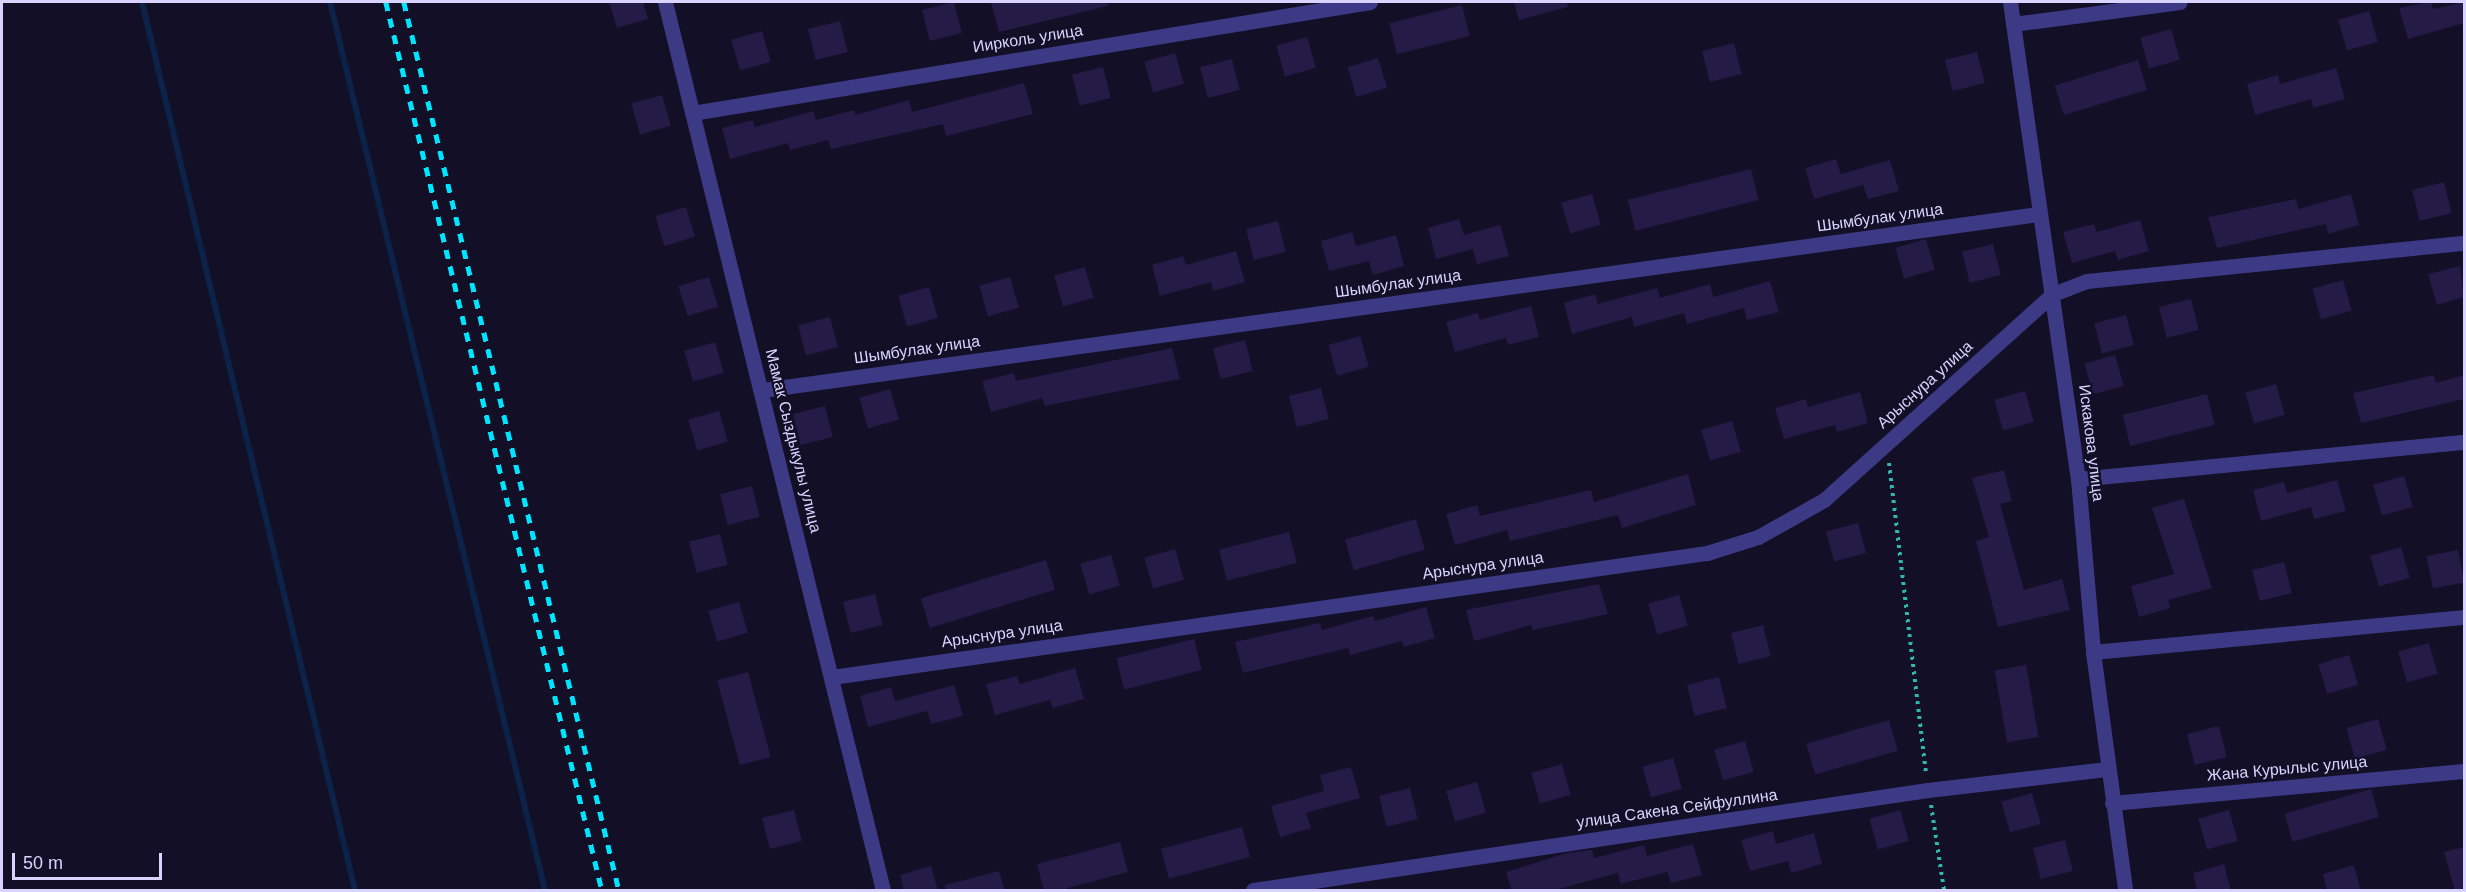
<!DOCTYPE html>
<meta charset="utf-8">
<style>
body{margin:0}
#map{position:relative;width:2466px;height:892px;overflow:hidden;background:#130f26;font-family:Arial,sans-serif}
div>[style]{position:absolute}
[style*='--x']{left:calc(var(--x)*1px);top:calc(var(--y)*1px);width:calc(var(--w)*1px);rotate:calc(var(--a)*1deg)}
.stream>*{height:6px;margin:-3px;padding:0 3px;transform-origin:3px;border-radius:3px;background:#0c2248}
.building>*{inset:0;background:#241b47;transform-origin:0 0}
.path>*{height:4px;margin-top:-2px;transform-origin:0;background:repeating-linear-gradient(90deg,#2fb8b0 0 3px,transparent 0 7.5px)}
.minor>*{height:15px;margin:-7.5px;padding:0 7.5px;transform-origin:7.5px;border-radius:7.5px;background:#3d3a85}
.rail>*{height:4.5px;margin-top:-2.25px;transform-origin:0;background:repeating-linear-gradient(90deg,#00e5ff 0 9px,transparent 0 17px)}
span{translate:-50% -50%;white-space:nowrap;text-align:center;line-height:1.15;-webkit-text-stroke:4.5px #130f26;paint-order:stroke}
.street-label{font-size:16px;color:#d9d4ff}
.frame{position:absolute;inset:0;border:3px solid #d9d4ff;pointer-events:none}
.scale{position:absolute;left:12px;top:853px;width:150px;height:27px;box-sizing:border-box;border:3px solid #d9d4ff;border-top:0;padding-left:8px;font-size:18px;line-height:21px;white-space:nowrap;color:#d9d4ff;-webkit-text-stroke:4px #130f26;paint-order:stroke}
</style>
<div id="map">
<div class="stream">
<div style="--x:142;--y:2;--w:913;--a:76.51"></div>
<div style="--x:330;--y:2;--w:914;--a:76.39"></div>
</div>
<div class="building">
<div style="clip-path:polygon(609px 2px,643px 2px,648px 19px,617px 28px)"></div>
<div style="left:954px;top:2px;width:32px;height:33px;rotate:76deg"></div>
<div style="clip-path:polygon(991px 2px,1108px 2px,1108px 6px,999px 32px)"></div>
<div style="clip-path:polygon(1514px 2px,1567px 2px,1568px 7px,1519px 20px)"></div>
<div style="clip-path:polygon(2431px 2px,2433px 9px,2464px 2px,2464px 23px,2408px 39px,2399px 8px)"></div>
<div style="left:1462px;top:5px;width:32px;height:75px;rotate:76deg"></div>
<div style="left:2369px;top:11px;width:32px;height:32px;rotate:74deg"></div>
<div style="left:840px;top:21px;width:32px;height:33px;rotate:76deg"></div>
<div style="left:2171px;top:29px;width:32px;height:32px;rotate:74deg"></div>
<div style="left:762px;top:31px;width:32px;height:32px;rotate:74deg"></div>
<div style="left:1307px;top:37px;width:32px;height:32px;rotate:74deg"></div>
<div style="left:1734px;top:43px;width:32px;height:33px;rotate:76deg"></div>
<div style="left:1977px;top:52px;width:32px;height:33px;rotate:76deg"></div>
<div style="left:1175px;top:53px;width:32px;height:32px;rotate:74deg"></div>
<div style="left:1378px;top:58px;width:31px;height:32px;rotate:73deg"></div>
<div style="left:1232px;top:59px;width:32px;height:33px;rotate:76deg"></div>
<div style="left:2138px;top:60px;width:31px;height:87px;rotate:73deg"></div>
<div style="left:1103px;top:67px;width:32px;height:32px;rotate:76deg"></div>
<div style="clip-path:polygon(2336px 68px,2345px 99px,2313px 108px,2311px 99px,2255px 115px,2247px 84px,2278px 75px,2280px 84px)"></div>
<div style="clip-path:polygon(1024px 83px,1033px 114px,946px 136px,943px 124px,831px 149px,828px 140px,790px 150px,788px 143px,730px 159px,722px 128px,753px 120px,755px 127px,813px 111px,816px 120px,854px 110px,855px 115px,909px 100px,912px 112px)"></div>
<div style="left:662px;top:95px;width:32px;height:32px;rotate:74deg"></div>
<div style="clip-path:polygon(1836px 159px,1841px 174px,1890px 160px,1899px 191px,1868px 199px,1863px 185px,1814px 199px,1805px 168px)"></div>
<div style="left:1751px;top:169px;width:32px;height:127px;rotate:76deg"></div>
<div style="left:2444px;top:182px;width:32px;height:33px;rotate:76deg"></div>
<div style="left:1592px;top:194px;width:32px;height:32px;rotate:74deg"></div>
<div style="clip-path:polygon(2351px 194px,2359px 225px,2328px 234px,2326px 224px,2217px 248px,2208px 217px,2296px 199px,2299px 209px)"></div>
<div style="left:686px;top:207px;width:31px;height:32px;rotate:73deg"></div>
<div style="clip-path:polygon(1459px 219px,1464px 235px,1500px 225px,1509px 256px,1477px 264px,1473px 249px,1436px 259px,1428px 228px)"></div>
<div style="clip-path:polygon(2140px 220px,2149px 251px,2118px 260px,2115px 251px,2072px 263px,2063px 232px,2094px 224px,2097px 232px)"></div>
<div style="left:1278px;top:221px;width:32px;height:33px;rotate:76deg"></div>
<div style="clip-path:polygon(1352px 232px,1356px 246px,1396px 235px,1404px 266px,1373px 275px,1369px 261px,1329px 271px,1321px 241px)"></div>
<div style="left:1926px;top:239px;width:32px;height:32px;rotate:74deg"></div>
<div style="left:1993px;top:244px;width:32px;height:32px;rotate:76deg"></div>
<div style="clip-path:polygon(1236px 251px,1245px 282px,1213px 291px,1211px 282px,1160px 296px,1152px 265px,1183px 256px,1186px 265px)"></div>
<div style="clip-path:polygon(2460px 266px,2464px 297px,2437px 305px,2428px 274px)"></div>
<div style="left:1085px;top:267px;width:32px;height:32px;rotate:74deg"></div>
<div style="left:709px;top:277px;width:31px;height:32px;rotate:73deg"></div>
<div style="left:1010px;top:277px;width:32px;height:32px;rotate:74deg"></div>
<div style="left:2343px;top:280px;width:32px;height:32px;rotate:74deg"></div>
<div style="clip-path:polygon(1770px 281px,1779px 312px,1747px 320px,1744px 308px,1687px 324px,1684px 313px,1634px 327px,1632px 317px,1572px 334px,1564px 303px,1595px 294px,1598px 304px,1657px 288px,1660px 298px,1710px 284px,1713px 297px)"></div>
<div style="left:929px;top:287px;width:32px;height:32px;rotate:74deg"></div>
<div style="left:2191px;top:299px;width:32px;height:33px;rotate:76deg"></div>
<div style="clip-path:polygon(1531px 306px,1539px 337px,1508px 345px,1506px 338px,1455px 352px,1446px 322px,1478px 313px,1480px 320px)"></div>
<div style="left:2126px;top:315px;width:31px;height:33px;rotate:75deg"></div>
<div style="left:830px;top:317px;width:31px;height:33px;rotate:75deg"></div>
<div style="left:1360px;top:336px;width:32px;height:33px;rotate:74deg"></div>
<div style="left:1245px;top:340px;width:32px;height:33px;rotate:76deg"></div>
<div style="left:715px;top:342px;width:32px;height:32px;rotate:74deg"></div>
<div style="clip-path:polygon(1172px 348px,1180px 379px,1045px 406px,1042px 398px,991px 412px,982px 381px,1014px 373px,1016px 381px)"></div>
<div style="left:2115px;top:355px;width:32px;height:32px;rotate:74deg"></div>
<div style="clip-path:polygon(2434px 375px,2436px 383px,2464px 375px,2464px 399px,2361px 423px,2353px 393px)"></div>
<div style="left:2276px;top:384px;width:32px;height:32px;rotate:74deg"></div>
<div style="left:1321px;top:388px;width:32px;height:33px;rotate:76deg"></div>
<div style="left:890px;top:389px;width:32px;height:32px;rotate:74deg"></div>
<div style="left:2025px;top:391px;width:32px;height:32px;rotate:74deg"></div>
<div style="clip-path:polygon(1860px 392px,1868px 423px,1837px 432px,1835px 425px,1784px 439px,1775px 408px,1806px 399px,1808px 407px)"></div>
<div style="left:2207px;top:394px;width:32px;height:87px;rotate:76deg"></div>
<div style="left:825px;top:406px;width:32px;height:33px;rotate:76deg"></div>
<div style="left:719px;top:411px;width:32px;height:32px;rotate:74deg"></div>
<div style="left:1732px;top:421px;width:32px;height:32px;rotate:74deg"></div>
<div style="clip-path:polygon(2004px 470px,2012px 501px,2000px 504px,2024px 590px,2062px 579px,2070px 610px,1998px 627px,1976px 541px,1989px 537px,1972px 478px)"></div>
<div style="clip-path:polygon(1688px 474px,1696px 505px,1622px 528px,1618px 515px,1510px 541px,1507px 530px,1455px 545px,1446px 514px,1477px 505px,1480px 516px,1591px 490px,1594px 502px)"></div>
<div style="left:2404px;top:476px;width:32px;height:32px;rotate:74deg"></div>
<div style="clip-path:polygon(2337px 480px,2346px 511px,2314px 519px,2311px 507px,2261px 521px,2253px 490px,2284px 482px,2287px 493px)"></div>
<div style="left:752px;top:486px;width:32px;height:33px;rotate:76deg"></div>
<div style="clip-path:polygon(2184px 499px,2212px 588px,2168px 600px,2170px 608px,2139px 617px,2131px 586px,2174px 574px,2152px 508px)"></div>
<div style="left:1416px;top:519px;width:32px;height:74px;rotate:74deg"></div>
<div style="left:1858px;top:523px;width:31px;height:33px;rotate:75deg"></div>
<div style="left:1289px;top:532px;width:32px;height:72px;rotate:76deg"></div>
<div style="left:720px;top:534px;width:32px;height:32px;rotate:76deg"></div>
<div style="left:2401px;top:547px;width:32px;height:32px;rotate:74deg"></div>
<div style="left:1175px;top:549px;width:32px;height:32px;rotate:74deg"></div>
<div style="left:2458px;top:550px;width:33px;height:32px;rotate:79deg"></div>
<div style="left:1111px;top:555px;width:32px;height:32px;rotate:74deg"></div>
<div style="left:1046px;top:560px;width:31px;height:131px;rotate:73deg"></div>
<div style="left:2284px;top:562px;width:32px;height:33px;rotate:76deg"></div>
<div style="clip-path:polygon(1599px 584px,1608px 614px,1533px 630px,1531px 625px,1474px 641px,1466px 610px)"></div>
<div style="left:875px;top:594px;width:32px;height:33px;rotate:76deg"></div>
<div style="left:1679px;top:595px;width:32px;height:32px;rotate:74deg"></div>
<div style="left:739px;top:602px;width:32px;height:32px;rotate:74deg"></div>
<div style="clip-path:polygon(1426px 607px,1435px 638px,1404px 647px,1402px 641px,1350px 655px,1348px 648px,1243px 673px,1235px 642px,1320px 623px,1322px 630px,1373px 616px,1375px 621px)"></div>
<div style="left:1763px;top:625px;width:32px;height:33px;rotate:76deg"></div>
<div style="left:1194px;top:639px;width:32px;height:80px;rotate:76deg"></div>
<div style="left:2429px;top:643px;width:32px;height:32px;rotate:74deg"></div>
<div style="left:2349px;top:655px;width:31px;height:32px;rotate:73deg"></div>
<div style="left:2026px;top:665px;width:73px;height:32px;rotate:80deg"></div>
<div style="clip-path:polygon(1075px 668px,1084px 699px,1053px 708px,1050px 700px,995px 715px,986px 684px,1017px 676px,1020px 684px)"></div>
<div style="left:748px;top:672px;width:88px;height:32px;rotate:75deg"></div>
<div style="left:1719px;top:677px;width:32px;height:33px;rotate:76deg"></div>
<div style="clip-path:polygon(954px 685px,963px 716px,931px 724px,927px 711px,868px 727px,860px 696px,891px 687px,895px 701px)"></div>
<div style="left:2378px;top:719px;width:32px;height:33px;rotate:74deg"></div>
<div style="left:1889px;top:720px;width:32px;height:86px;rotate:74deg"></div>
<div style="left:2219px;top:726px;width:32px;height:33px;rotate:76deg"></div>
<div style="left:1745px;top:741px;width:32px;height:32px;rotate:74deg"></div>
<div style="left:1673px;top:758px;width:32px;height:32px;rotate:74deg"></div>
<div style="left:1562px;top:764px;width:32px;height:32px;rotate:74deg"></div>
<div style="clip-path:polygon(1351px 767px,1360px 798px,1306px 813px,1311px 828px,1280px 837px,1271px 806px,1324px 791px,1320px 775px)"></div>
<div style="left:1477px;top:782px;width:32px;height:32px;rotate:74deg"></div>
<div style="left:1410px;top:788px;width:32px;height:32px;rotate:76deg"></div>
<div style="left:2371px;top:789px;width:29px;height:90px;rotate:74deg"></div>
<div style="left:2032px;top:793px;width:32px;height:32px;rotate:74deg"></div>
<div style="left:794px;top:810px;width:32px;height:33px;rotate:76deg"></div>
<div style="left:1900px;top:810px;width:32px;height:32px;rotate:74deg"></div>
<div style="left:2229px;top:810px;width:32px;height:32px;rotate:74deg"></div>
<div style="left:1242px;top:827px;width:31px;height:84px;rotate:75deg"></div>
<div style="clip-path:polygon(1773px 831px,1776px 844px,1814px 833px,1822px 864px,1791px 873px,1788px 861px,1750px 871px,1741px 840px)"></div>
<div style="left:2065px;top:840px;width:32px;height:33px;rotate:76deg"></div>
<div style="left:1120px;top:842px;width:31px;height:86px;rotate:75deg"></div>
<div style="clip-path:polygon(1693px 844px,1702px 875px,1671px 883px,1667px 872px,1621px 884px,1618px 873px,1551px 891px,1512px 891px,1506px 872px,1567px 853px,1592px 850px,1594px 858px,1644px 845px,1647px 856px)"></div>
<div style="clip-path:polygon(2464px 847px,2464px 891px,2455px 891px,2444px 852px)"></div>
<div style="clip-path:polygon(2224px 864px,2231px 891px,2197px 891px,2193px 873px)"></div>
<div style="clip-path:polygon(2354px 865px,2361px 891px,2327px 891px,2323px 874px)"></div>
<div style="clip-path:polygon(931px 866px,938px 891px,904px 891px,900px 875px)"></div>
<div style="clip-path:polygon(999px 871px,1005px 891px,946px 891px,945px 885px)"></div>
</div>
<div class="path">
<div style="--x:1889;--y:463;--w:313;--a:83.2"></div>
<div style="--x:1931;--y:805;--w:86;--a:81.3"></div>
</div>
<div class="minor">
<div style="--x:665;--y:2;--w:914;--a:76.21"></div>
<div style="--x:2010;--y:2;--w:482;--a:81.9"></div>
<div style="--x:2078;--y:479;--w:174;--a:85"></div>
<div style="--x:2093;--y:652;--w:240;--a:82.3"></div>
<div style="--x:2013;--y:24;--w:168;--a:-7.5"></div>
<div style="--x:692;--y:113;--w:687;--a:-9.3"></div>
<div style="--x:762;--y:390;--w:1289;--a:-7.85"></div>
<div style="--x:2078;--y:479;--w:388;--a:-5.5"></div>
<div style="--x:2093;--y:652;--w:373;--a:-5.4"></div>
<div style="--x:832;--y:677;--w:884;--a:-8.07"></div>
<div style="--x:1707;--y:553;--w:53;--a:-17.4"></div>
<div style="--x:1758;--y:537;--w:76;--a:-29.3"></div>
<div style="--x:1824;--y:500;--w:308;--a:-42"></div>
<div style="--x:2053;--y:294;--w:36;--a:-21"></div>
<div style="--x:2087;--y:281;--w:379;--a:-5.8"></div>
<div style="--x:2112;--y:803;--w:353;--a:-5.2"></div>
<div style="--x:1253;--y:890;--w:682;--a:-8.43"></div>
<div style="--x:1928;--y:790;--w:181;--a:-6.7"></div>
</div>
<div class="rail">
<div style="--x:386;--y:2;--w:914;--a:76.33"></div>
<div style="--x:404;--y:2;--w:914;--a:76.39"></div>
</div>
<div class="street-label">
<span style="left:1028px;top:39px;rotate:-9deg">Иирколь улица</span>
<span style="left:1880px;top:218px;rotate:-8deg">Шымбулак улица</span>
<span style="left:1398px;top:284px;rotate:-8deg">Шымбулак улица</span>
<span style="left:917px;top:350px;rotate:-8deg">Шымбулак улица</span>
<span style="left:1925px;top:385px;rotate:-42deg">Арыснура улица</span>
<span style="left:793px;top:441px;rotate:76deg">Мамак Сыздыкулы улица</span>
<span style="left:2091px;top:443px;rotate:83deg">Искакова улица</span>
<span style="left:1483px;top:566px;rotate:-8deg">Арыснура улица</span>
<span style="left:1002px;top:634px;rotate:-8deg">Арыснура улица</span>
<span style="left:2287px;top:769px;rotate:-5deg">Жана Курылыс улица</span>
<span style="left:1677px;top:809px;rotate:-8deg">улица Сакена Сейфуллина</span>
</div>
<div class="frame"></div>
<div class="scale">50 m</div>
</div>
